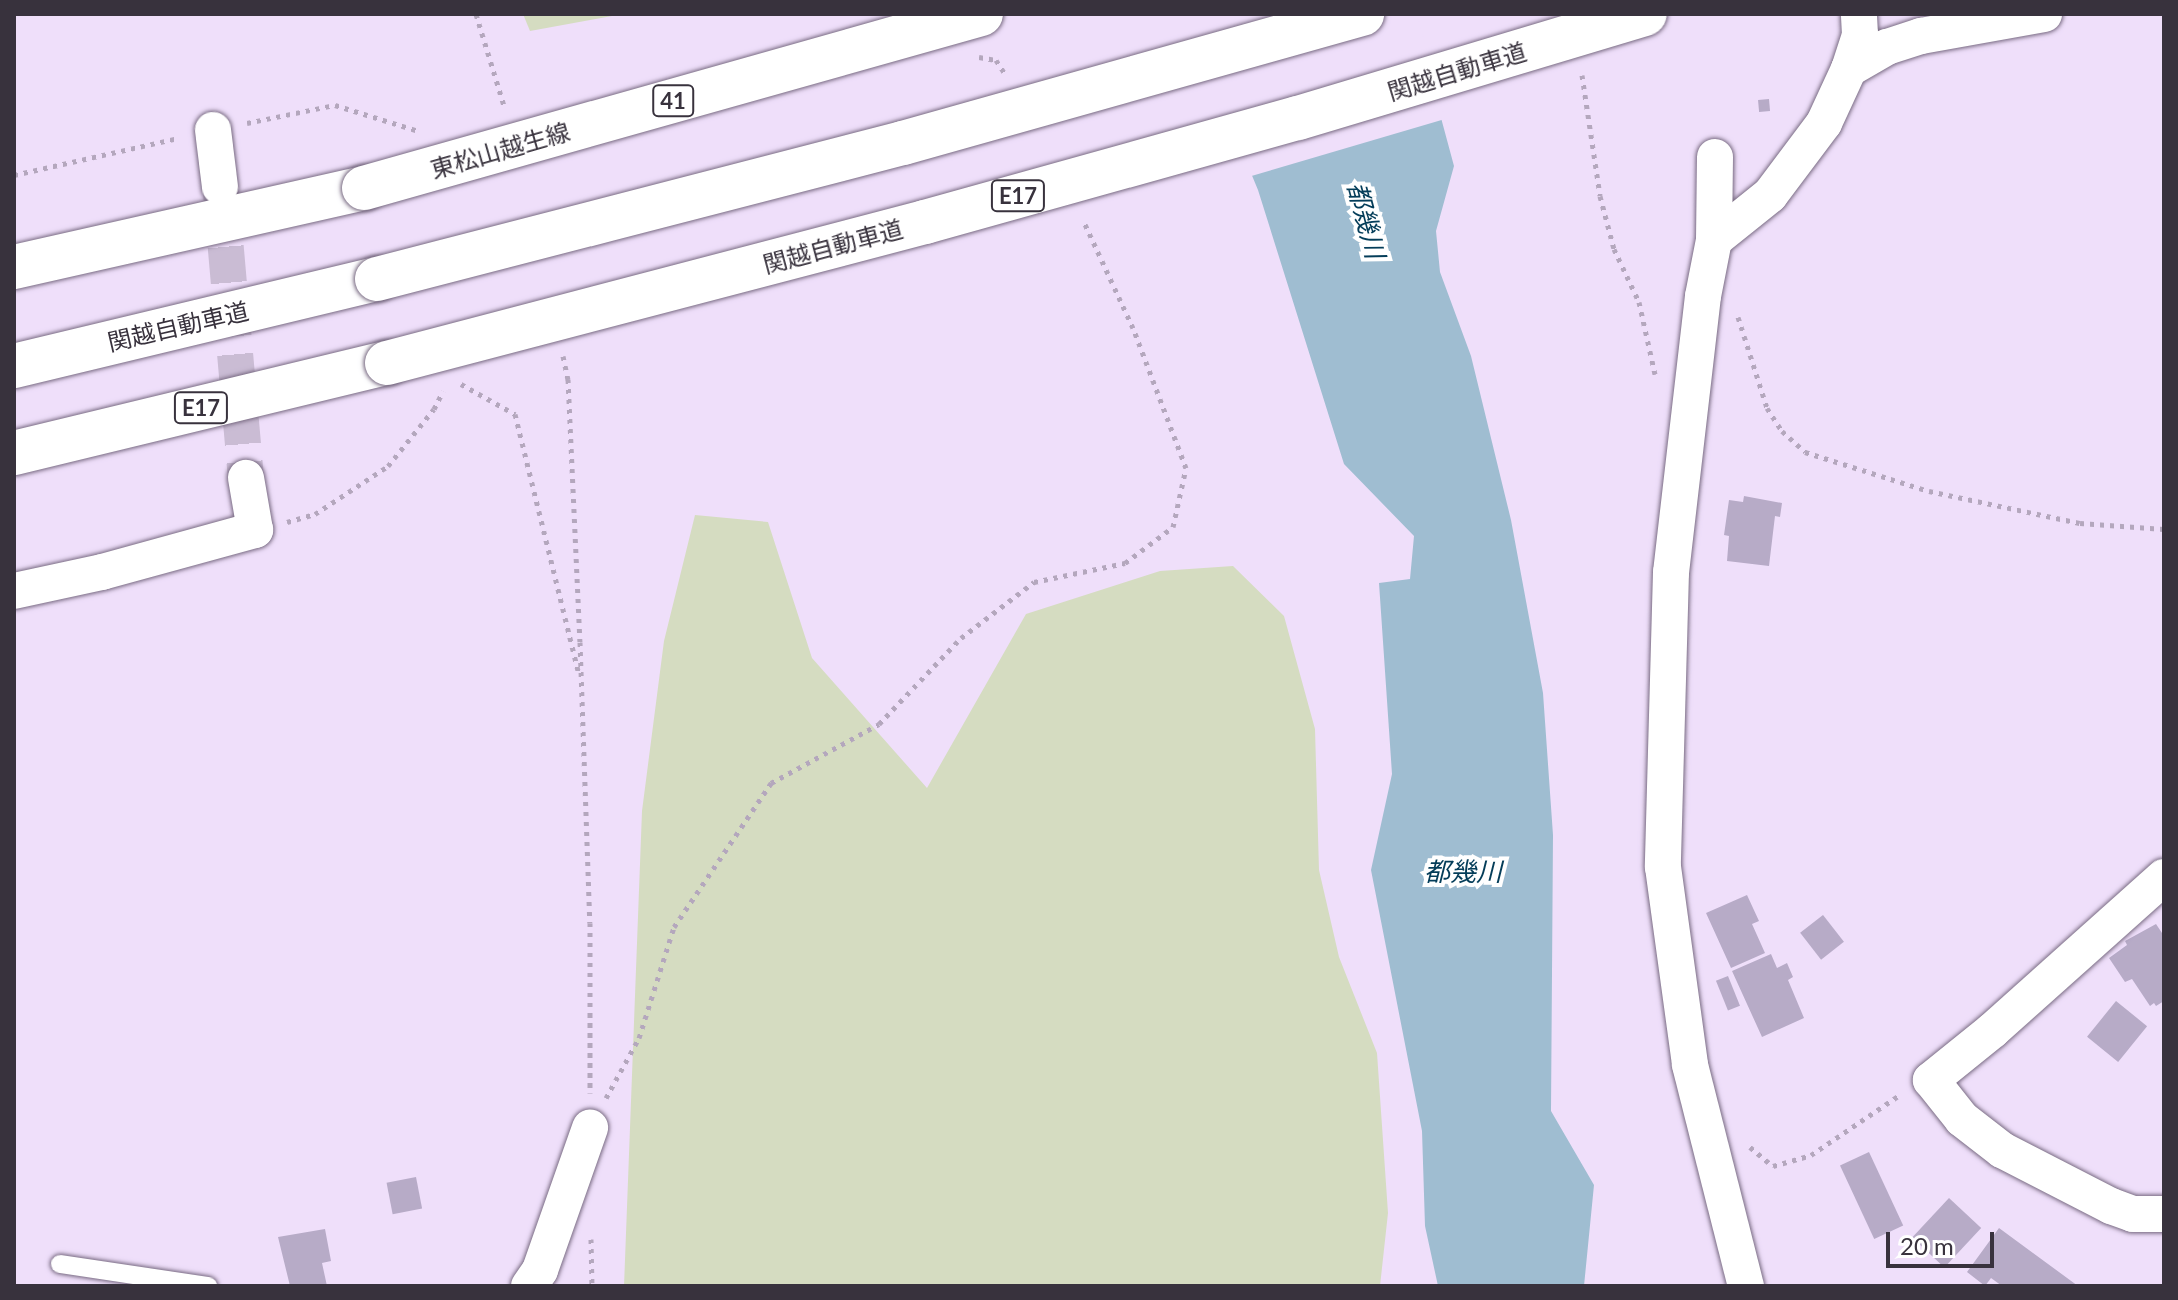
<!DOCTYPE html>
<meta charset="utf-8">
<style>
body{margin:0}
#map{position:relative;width:2178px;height:1300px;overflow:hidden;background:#efdffa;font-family:Lato,"Noto Sans JP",sans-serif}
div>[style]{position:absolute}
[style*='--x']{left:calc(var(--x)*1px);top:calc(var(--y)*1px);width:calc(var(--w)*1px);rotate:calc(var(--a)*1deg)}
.green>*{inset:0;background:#d5dcc1}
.water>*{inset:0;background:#9fbdd1}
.pier>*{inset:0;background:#efdffa}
.building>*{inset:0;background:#b7abc7;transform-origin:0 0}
.street-tunnel>*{height:36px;margin-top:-18px;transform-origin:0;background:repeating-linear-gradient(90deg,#cabcd4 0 36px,transparent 0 54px)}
.path>*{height:5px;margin-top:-2.5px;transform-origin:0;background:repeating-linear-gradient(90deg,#b4a7bd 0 4px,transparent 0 10px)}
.roads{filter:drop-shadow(0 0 2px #796b83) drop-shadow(0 0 2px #796b83)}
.lane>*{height:18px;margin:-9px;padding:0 9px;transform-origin:9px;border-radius:9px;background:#fff}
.street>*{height:36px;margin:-18px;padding:0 18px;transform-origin:18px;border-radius:18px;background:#fff}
.primary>*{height:44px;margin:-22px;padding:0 22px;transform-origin:22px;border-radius:22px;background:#fff}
.highway>*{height:44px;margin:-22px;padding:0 22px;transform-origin:22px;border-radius:22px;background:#fff}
.bridges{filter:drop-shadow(0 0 2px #796b83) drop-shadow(0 0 2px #796b83)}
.primary-bridge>*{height:44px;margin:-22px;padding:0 22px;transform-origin:22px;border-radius:22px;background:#fff}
.highway-bridge>*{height:44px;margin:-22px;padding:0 22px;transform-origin:22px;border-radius:22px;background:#fff}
span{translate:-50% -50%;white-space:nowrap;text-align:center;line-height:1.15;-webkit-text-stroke:8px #fff;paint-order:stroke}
.shield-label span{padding:2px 6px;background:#fff;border:2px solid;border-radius:6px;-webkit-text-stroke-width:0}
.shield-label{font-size:22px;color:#38323d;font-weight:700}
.street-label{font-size:24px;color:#38323d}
.water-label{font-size:26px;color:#043d59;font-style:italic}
.frame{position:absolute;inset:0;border:16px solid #38323d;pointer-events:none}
.scale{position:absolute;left:1886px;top:1232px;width:108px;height:36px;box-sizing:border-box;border:4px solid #38323d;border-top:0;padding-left:10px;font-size:24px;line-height:28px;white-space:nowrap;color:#38323d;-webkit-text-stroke:6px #fff;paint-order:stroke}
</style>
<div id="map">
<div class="green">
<div style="clip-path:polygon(523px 14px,623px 14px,530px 31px)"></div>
<div style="clip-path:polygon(695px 515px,768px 522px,812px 658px,927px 788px,1026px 614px,1160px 571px,1233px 566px,1284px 616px,1315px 729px,1319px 870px,1339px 957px,1377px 1053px,1388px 1213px,1380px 1286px,624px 1286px,642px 811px,664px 641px)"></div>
</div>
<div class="water">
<div style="clip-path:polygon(1185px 14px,1413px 14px,1454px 166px,1436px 231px,1440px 272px,1471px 356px,1511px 520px,1543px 693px,1553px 835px,1551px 1111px,1594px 1185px,1584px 1286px,1438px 1286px,1425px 1226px,1422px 1131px,1371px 870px,1392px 774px,1379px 583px,1410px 579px,1414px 536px,1344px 464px,1258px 190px)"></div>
</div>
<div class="pier">
<div style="clip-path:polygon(1193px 14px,1417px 14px,1445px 119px,1248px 177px,1182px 17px)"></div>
</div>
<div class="building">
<div style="left:1769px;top:99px;width:12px;height:11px;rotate:85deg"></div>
<div style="clip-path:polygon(1744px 496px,1782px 503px,1780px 517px,1775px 516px,1769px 566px,1727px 561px,1729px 536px,1724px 535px,1729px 500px,1743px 502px)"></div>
<div style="clip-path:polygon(1747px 895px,1759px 921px,1752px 924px,1765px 953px,1731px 968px,1706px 913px)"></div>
<div style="left:1823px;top:915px;width:34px;height:29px;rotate:52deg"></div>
<div style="clip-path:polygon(2156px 924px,2164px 936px,2164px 1001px,2156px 1006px,2154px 1003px,2150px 1006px,2132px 979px,2125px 982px,2109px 958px,2127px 945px,2125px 941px)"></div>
<div style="clip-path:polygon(1771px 954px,1777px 968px,1787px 963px,1793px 977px,1788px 980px,1804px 1018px,1762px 1037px,1732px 971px)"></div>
<div style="left:1728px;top:976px;width:32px;height:13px;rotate:68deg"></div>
<div style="left:2116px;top:1001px;width:40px;height:46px;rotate:39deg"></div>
<div style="left:1869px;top:1152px;width:81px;height:32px;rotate:65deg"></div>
<div style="left:416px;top:1177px;width:32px;height:30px;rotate:79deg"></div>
<div style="left:1949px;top:1198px;width:44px;height:54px;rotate:43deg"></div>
<div style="clip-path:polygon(1999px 1228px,2078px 1286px,2002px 1286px,1991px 1278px,1985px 1286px,1967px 1272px)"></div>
<div style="clip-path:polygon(325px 1229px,331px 1261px,322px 1263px,327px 1286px,290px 1286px,278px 1237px)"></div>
</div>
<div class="street-tunnel">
<div style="--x:221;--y:193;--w:286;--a:85"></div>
</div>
<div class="path">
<div style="--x:476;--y:14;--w:99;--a:73"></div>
<div style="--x:979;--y:57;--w:17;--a:10"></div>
<div style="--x:996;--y:60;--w:17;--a:57"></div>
<div style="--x:1582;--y:75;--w:122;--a:81.5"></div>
<div style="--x:1600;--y:196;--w:55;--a:75.2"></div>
<div style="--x:1614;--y:249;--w:59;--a:64.7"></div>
<div style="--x:1639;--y:302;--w:74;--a:77.5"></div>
<div style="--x:247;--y:123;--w:90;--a:-11.6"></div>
<div style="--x:335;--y:105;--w:88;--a:17.2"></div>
<div style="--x:14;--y:175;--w:168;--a:-12.7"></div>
<div style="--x:1738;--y:317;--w:96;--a:72.3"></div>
<div style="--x:1767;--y:408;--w:27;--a:57"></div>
<div style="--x:1782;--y:431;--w:31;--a:42"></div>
<div style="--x:1805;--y:452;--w:130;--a:17.5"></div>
<div style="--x:1929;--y:491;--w:154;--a:12"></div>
<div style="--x:2080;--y:523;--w:84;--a:4.1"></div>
<div style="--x:563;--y:356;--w:24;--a:78"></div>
<div style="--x:568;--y:379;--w:263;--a:87.4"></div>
<div style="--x:580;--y:642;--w:281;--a:88"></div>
<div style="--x:590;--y:923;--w:170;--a:90"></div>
<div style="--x:461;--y:384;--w:62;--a:29.1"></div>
<div style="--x:515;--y:414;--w:265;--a:76.2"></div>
<div style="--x:287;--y:522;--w:29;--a:-16"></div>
<div style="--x:315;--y:514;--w:87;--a:-33.3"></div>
<div style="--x:388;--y:466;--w:73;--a:-51.1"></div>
<div style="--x:434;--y:409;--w:20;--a:-63"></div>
<div style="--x:606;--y:1098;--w:68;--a:-61.2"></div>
<div style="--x:639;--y:1038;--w:116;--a:-72.5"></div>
<div style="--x:674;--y:927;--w:174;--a:-56"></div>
<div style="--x:771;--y:783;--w:123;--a:-28.6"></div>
<div style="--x:879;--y:724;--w:119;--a:-46.4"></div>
<div style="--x:961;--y:638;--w:92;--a:-37.5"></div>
<div style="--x:1034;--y:582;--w:93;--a:-11.8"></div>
<div style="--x:1125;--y:563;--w:60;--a:-36.9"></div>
<div style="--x:1173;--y:527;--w:60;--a:-77.6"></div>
<div style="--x:1186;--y:468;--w:150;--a:-110.7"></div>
<div style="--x:1133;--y:328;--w:119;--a:-114.8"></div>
<div style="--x:1750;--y:1147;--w:30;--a:40"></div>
<div style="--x:1773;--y:1166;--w:40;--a:-16"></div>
<div style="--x:1811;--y:1155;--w:109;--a:-34.1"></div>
<div style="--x:591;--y:1239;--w:47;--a:88.8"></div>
</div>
<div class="roads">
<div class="lane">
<div style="--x:60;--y:1264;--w:150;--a:8.5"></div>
</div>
<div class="street">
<div style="--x:1849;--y:69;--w:44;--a:-30.1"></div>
<div style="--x:1887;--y:47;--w:36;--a:-18"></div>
<div style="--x:1921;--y:36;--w:125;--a:-10.1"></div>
<div style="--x:213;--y:130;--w:57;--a:83"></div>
<div style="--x:1715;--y:157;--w:83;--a:90.7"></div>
<div style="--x:1714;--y:240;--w:57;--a:101.1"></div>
<div style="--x:1703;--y:296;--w:278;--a:96.6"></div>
<div style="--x:1671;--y:572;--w:295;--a:91.6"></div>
<div style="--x:1663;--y:867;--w:200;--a:82.2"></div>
<div style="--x:1690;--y:1065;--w:228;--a:75.8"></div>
<div style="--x:1714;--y:240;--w:72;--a:-38.8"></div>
<div style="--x:1770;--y:195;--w:90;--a:-53.1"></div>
<div style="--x:1824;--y:123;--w:60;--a:-65.2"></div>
<div style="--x:1849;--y:69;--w:36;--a:-72"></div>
<div style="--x:1860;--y:35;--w:21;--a:-93"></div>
<div style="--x:14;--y:591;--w:90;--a:-12.2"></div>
<div style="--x:102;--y:572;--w:159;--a:-15.4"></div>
<div style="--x:255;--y:530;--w:53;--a:-99.8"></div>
<div style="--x:2164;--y:877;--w:229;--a:138.2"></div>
<div style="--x:1993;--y:1030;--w:80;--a:141.1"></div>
<div style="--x:1931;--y:1080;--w:50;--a:51.5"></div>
<div style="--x:1962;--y:1119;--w:51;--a:37.8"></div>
<div style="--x:2002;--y:1150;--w:123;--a:27.2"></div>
<div style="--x:2111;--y:1206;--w:23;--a:20"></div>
<div style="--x:2133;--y:1214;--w:31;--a:0"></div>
<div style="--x:529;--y:1286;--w:19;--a:-55"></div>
<div style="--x:540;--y:1270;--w:151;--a:-70.6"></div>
</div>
<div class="primary">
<div style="--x:14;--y:267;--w:359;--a:-12.7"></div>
</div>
<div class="highway">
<div style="--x:14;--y:366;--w:373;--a:-13.5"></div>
<div style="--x:14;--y:453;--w:384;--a:-13.6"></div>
</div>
</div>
<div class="bridges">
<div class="primary-bridge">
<div style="--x:364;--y:188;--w:641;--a:-15.75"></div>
</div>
<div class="highway-bridge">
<div style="--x:377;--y:279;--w:543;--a:-14.5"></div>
<div style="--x:903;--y:143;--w:477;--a:-15.7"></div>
<div style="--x:387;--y:363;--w:556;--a:-14.69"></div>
<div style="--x:925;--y:222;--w:387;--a:-15.6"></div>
<div style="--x:1298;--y:118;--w:362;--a:-16.7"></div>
</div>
</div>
<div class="shield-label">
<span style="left:673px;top:101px">41</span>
<span style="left:1018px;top:196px">E17</span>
<span style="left:201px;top:408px">E17</span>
</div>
<div class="street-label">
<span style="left:1457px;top:71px;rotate:-17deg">関越自動車道</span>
<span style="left:500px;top:150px;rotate:-16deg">東松山越生線</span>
<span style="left:833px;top:246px;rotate:-15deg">関越自動車道</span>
<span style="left:178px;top:326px;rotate:-13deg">関越自動車道</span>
</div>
<div class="water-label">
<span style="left:1366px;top:220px;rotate:75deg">都幾川</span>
<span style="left:1463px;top:872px">都幾川</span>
</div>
<div class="frame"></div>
<div class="scale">20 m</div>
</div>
